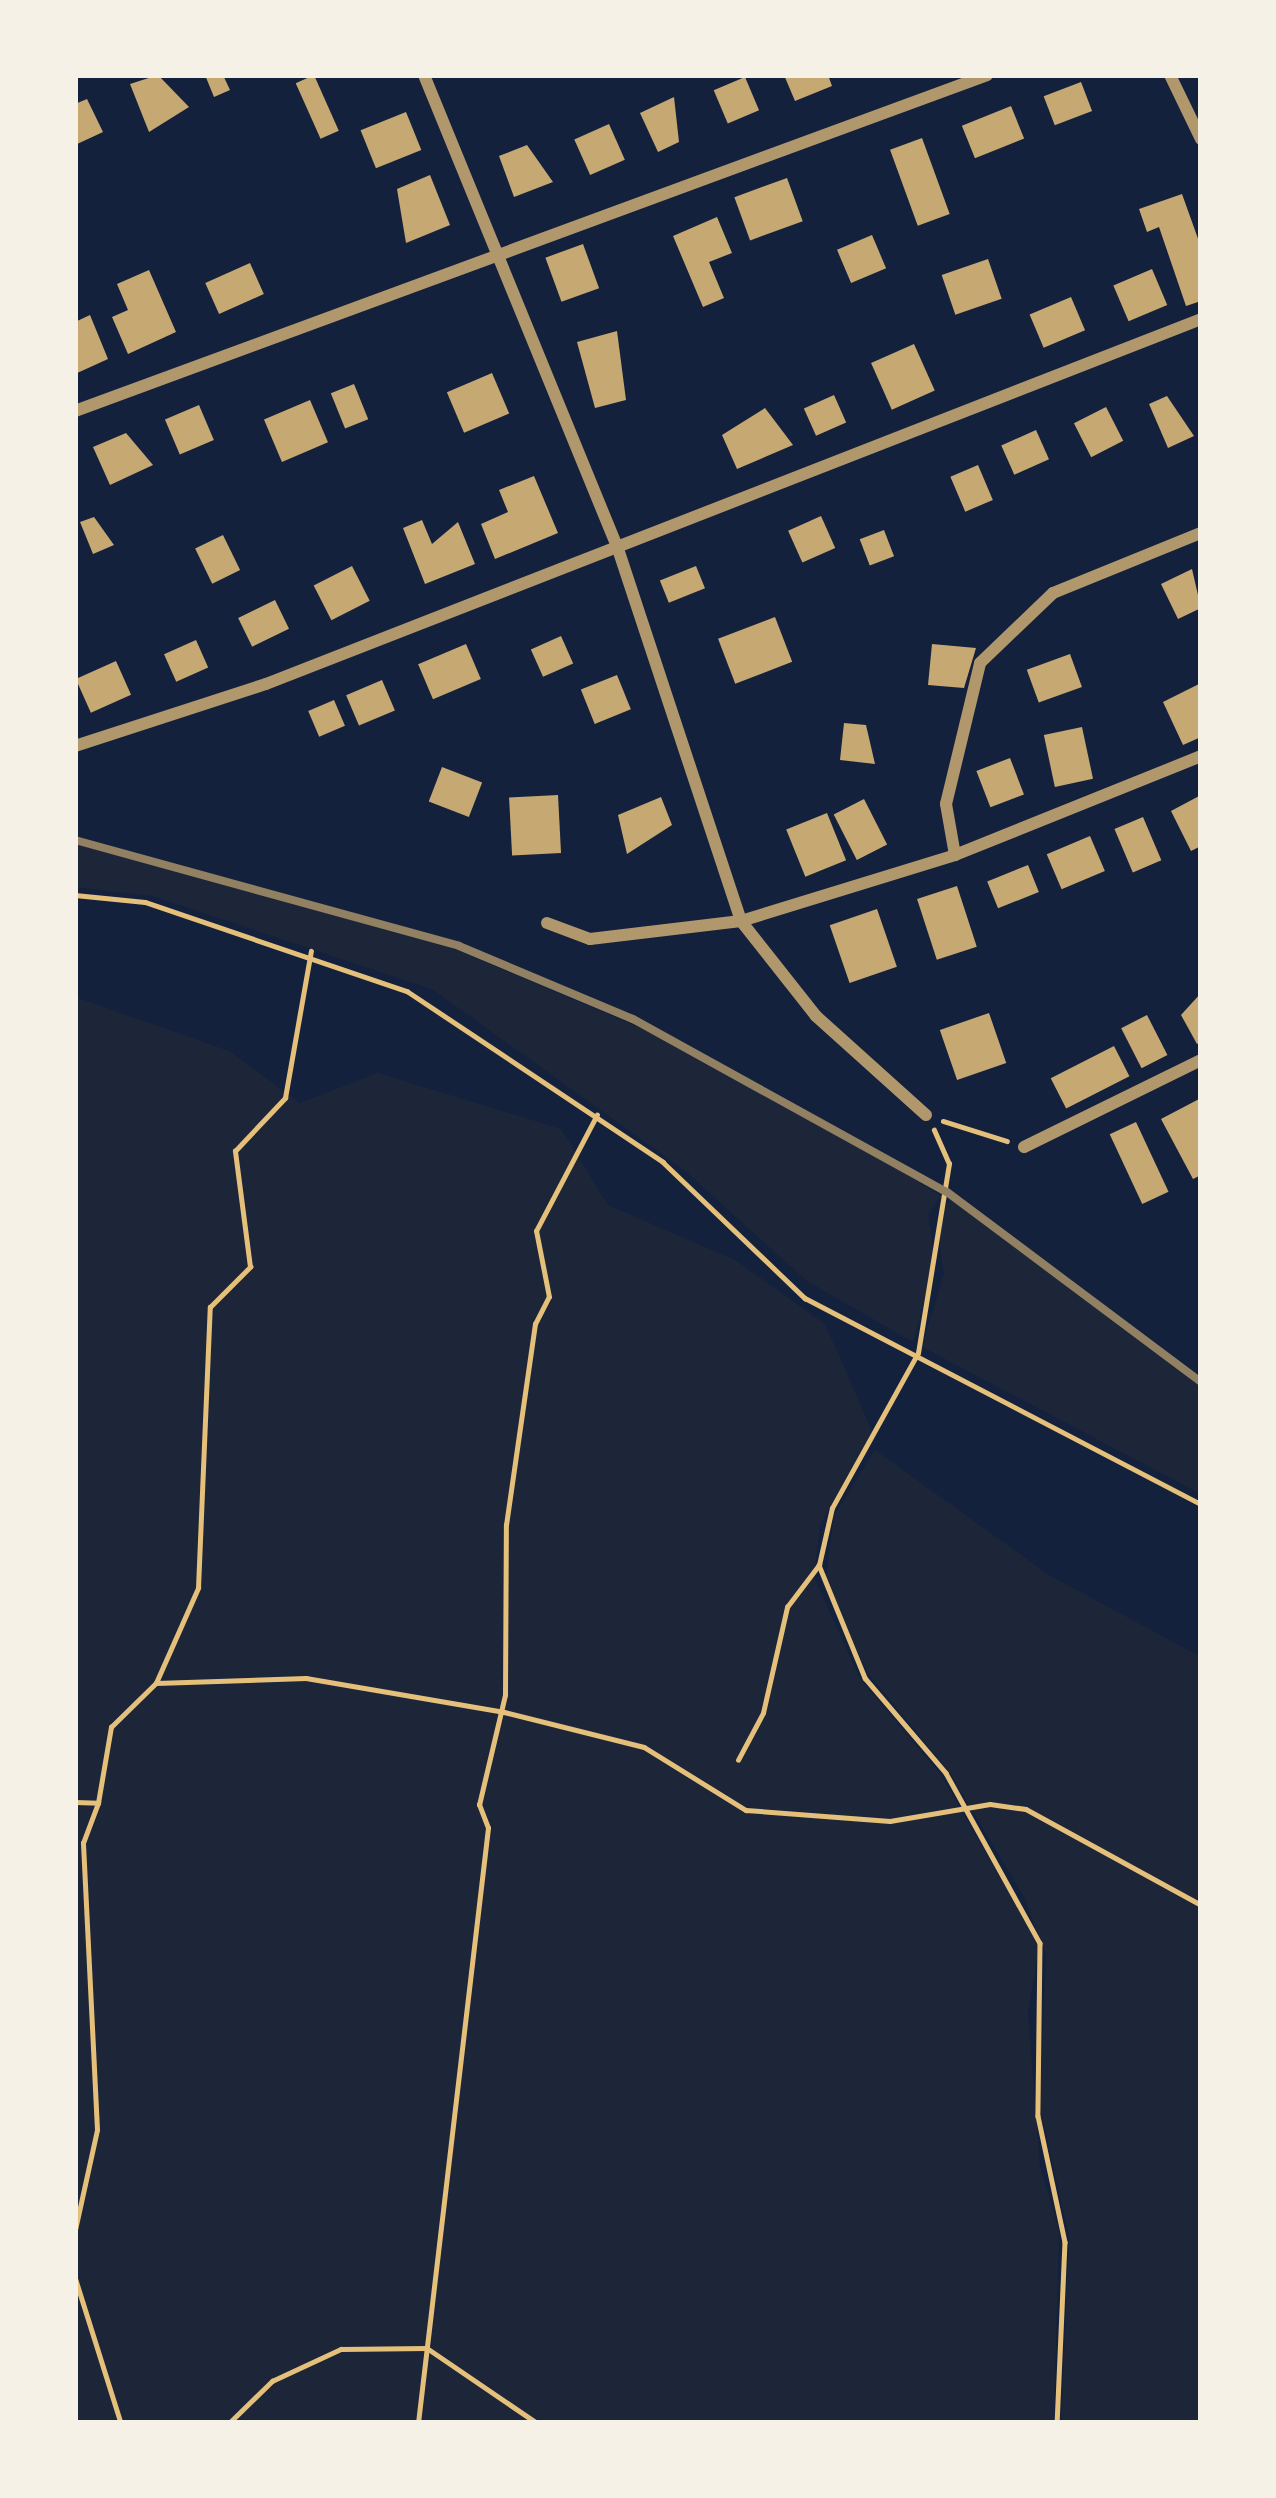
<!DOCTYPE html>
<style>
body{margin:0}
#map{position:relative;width:1276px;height:2498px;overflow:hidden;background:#14213d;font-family:"Source Sans 3",sans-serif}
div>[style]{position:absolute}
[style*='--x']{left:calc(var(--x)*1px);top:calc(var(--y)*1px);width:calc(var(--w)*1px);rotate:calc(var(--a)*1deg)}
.green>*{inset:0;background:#1d2539}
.building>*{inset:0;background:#c6a872;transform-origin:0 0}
.path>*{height:4.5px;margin:-2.25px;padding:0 2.25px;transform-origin:2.25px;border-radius:2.25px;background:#e5c07b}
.minor>*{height:12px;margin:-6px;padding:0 6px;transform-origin:6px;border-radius:6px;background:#b1986c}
.rail>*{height:8px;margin:-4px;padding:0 4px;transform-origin:4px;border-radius:4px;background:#918062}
span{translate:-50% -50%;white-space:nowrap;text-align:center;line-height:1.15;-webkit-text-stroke:9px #f6f1e7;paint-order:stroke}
.frame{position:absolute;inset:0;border:78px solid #f6f1e7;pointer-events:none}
</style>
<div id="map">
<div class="green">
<div style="clip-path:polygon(75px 841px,442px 944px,680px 1045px,813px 1117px,941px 1196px,928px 1214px,935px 1263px,913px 1342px,807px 1281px,684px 1170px,432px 989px,153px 896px,75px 887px)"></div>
<div style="clip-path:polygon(75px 997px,229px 1051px,300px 1103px,378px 1073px,561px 1129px,608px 1205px,735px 1260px,825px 1324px,872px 1431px,820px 1525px,814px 1577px,860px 1679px,941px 1775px,1039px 1946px,1028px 2014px,1040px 2167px,1059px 2230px,1054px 2423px,75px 2423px)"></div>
<div style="clip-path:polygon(950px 1198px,1201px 1377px,1201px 1494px,922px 1347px,944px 1274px,937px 1226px)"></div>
<div style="clip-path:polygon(875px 1450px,1049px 1575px,1201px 1657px,1201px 2423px,1061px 2423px,1069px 2236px,1040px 2107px,1046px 1955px,1024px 1897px,950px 1773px,868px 1673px,825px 1585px,834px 1516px)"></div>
</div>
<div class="building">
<div style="clip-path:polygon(158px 75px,189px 107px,149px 132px,130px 84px)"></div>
<div style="clip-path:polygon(205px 75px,223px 75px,230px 90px,214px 97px)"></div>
<div style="left:314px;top:75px;width:61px;height:20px;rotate:66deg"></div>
<div style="clip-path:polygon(784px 75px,828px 75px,832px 86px,795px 101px)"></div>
<div style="left:745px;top:77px;width:36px;height:34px;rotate:67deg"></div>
<div style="left:1081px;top:82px;width:31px;height:40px;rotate:69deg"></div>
<div style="clip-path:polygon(674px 97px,679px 142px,658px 152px,640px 113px)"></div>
<div style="clip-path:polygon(87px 99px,103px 132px,75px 145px,75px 104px)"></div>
<div style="left:1011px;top:106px;width:35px;height:53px;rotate:68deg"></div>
<div style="left:406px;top:112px;width:41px;height:49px;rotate:68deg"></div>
<div style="left:609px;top:124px;width:39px;height:38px;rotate:66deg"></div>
<div style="left:922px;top:138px;width:81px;height:34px;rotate:70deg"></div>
<div style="clip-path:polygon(527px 145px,553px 182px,514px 197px,499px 156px)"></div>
<div style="clip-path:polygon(430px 175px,450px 225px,406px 243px,397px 189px)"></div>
<div style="left:787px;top:178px;width:46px;height:56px;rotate:70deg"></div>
<div style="clip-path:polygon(1182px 194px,1201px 247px,1201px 301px,1186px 306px,1159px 227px,1147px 232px,1139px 209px)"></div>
<div style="clip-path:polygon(717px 217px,732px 253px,709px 262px,724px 298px,703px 307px,673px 236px)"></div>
<div style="left:872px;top:235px;width:36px;height:38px;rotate:67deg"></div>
<div style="left:583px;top:244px;width:47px;height:40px;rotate:70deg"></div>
<div style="left:988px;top:259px;width:42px;height:49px;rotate:71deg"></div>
<div style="left:250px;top:263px;width:34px;height:49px;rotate:66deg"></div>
<div style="left:1152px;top:269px;width:39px;height:42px;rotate:67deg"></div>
<div style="clip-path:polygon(149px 270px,176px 332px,128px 354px,112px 317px,128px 310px,117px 284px)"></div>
<div style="left:1071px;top:297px;width:36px;height:45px;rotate:67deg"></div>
<div style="clip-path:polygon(90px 315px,108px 359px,75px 374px,75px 322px)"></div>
<div style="clip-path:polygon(617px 331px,626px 400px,595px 408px,577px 342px)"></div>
<div style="left:914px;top:344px;width:51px;height:47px;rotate:66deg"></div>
<div style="left:492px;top:373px;width:44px;height:49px;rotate:67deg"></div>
<div style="left:354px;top:384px;width:38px;height:25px;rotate:68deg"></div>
<div style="left:834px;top:395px;width:30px;height:33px;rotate:66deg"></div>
<div style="clip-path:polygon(1167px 396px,1194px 436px,1168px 448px,1149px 404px)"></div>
<div style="left:310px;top:400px;width:46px;height:50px;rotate:67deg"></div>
<div style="left:199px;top:405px;width:38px;height:37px;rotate:67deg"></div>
<div style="left:1106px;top:407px;width:38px;height:36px;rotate:63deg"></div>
<div style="clip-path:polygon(765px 408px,793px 445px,737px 469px,722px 435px)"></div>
<div style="left:1036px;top:430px;width:32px;height:38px;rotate:66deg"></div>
<div style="clip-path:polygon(126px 433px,153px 465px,110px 485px,93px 447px)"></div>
<div style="left:978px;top:465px;width:38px;height:30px;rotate:67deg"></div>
<div style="clip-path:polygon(534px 476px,558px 533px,495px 559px,481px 524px,508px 512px,499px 490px)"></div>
<div style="left:821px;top:516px;width:35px;height:36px;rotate:66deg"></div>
<div style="clip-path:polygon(94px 517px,114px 545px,93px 554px,80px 522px)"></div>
<div style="clip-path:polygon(422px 520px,432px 544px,458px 522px,475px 564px,425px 584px,403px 528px)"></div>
<div style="left:884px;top:530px;width:28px;height:26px;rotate:69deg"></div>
<div style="left:223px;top:535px;width:39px;height:31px;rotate:64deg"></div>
<div style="left:352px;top:566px;width:39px;height:43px;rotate:63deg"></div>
<div style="left:696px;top:566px;width:24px;height:39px;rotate:68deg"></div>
<div style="clip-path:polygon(1192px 569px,1201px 608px,1178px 619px,1161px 584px)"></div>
<div style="left:275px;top:600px;width:32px;height:41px;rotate:64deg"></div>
<div style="left:775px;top:617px;width:48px;height:61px;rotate:69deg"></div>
<div style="left:561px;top:636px;width:30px;height:33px;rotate:66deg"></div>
<div style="left:196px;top:640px;width:30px;height:35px;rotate:66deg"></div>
<div style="left:466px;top:644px;width:38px;height:52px;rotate:67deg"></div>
<div style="clip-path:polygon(932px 644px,976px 648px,964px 688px,928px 685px)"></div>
<div style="left:1070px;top:654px;width:35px;height:46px;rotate:70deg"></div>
<div style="left:116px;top:661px;width:37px;height:44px;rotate:66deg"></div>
<div style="left:617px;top:675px;width:37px;height:39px;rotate:68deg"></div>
<div style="left:382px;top:680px;width:33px;height:39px;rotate:67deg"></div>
<div style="clip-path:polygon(1201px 683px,1201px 737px,1183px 745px,1163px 702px)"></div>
<div style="left:334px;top:700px;width:28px;height:28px;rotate:67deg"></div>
<div style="clip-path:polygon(844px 723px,866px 725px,875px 764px,840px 760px)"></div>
<div style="left:1082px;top:727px;width:53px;height:39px;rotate:78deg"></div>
<div style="left:1010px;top:758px;width:39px;height:36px;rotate:69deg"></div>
<div style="left:442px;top:767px;width:43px;height:37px;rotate:21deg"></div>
<div style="left:558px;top:795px;width:58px;height:49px;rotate:87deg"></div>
<div style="clip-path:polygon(1201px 795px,1201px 846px,1191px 851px,1171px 811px)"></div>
<div style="clip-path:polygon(661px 797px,672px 825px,627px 854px,618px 815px)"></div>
<div style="left:864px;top:799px;width:51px;height:34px;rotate:63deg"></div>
<div style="left:827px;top:813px;width:51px;height:44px;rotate:68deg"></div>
<div style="left:1143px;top:817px;width:47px;height:31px;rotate:67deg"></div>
<div style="left:1090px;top:836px;width:38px;height:47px;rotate:67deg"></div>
<div style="left:1028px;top:865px;width:29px;height:44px;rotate:68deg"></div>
<div style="left:957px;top:886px;width:64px;height:42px;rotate:72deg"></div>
<div style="left:877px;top:909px;width:61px;height:50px;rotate:71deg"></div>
<div style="clip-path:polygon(1201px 993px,1201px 1042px,1197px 1044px,1181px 1015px)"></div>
<div style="left:989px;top:1013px;width:53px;height:52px;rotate:71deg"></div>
<div style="left:1147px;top:1015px;width:45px;height:29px;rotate:63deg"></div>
<div style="left:1114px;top:1046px;width:34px;height:71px;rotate:63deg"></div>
<div style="clip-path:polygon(1201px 1098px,1201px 1175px,1193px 1179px,1161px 1119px)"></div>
<div style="left:1136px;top:1122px;width:77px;height:29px;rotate:65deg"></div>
</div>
<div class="path">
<div style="--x:75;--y:895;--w:70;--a:5.7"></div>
<div style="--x:145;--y:902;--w:277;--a:18.8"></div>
<div style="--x:407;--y:991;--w:308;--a:33.7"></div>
<div style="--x:663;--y:1162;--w:197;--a:43.8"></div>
<div style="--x:805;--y:1298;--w:446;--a:27.5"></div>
<div style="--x:943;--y:1121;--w:67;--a:17.4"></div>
<div style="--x:819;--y:1565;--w:122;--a:67.8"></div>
<div style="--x:865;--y:1678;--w:125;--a:49.5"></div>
<div style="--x:946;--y:1773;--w:194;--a:61.1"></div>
<div style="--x:1040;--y:1943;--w:173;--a:90.7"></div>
<div style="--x:1038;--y:2116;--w:129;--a:77.9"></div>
<div style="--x:1065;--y:2242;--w:181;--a:92.5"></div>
<div style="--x:156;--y:1683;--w:150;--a:-1.9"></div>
<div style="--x:306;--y:1678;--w:201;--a:9.7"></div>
<div style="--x:504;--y:1712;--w:144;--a:14"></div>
<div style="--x:644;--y:1747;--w:120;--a:31.7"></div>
<div style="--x:746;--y:1810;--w:144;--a:4.4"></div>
<div style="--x:890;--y:1821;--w:101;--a:-9.6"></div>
<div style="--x:990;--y:1804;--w:36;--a:8"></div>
<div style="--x:1026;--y:1809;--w:200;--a:28.7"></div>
<div style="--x:738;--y:1760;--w:53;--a:-62"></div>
<div style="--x:763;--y:1713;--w:109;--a:-77.2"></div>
<div style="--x:787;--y:1607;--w:53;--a:-52.7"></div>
<div style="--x:819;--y:1565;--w:58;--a:-77.2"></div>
<div style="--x:832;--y:1508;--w:177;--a:-61"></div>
<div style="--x:918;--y:1353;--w:192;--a:-80.7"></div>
<div style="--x:949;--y:1164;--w:37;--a:-114"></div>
<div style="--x:75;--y:1802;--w:23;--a:2"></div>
<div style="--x:98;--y:1803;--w:77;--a:-80.3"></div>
<div style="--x:111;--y:1727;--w:63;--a:-44.4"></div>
<div style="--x:156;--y:1683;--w:104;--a:-66.1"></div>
<div style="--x:198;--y:1588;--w:281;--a:-87.6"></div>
<div style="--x:210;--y:1307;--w:57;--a:-45"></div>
<div style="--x:250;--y:1267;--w:117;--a:-97.4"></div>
<div style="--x:235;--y:1151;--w:73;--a:-46.7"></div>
<div style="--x:285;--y:1098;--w:149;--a:-80"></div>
<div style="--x:75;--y:2230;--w:102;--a:-77.6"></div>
<div style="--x:97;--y:2130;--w:287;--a:-92.8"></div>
<div style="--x:83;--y:1843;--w:43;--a:-69.4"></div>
<div style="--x:75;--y:2277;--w:153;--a:72.5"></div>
<div style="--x:229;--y:2423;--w:60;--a:-44.3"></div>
<div style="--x:272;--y:2381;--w:76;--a:-24.9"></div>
<div style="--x:341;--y:2349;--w:86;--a:-0.7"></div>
<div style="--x:427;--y:2348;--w:133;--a:34.3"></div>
<div style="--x:418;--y:2423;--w:599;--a:-83.29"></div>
<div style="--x:488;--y:1828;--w:25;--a:-111"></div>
<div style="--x:479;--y:1805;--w:113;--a:-76.7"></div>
<div style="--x:505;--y:1695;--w:170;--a:-89.7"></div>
<div style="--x:506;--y:1525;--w:203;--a:-81.8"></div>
<div style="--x:535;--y:1324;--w:30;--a:-63"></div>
<div style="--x:549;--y:1297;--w:67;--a:-101.1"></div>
<div style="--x:536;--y:1231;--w:131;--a:-62.3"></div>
</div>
<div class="minor">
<div style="--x:424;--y:75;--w:512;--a:67.74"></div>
<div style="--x:618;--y:549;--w:392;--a:71.7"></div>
<div style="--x:741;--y:921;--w:121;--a:51.7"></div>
<div style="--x:816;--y:1016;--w:148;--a:42"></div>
<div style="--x:1170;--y:75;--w:71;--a:64.2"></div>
<div style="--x:75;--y:411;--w:972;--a:-20.22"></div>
<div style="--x:75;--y:746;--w:201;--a:-18"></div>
<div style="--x:266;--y:684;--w:1004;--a:-21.32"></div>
<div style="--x:955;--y:855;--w:52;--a:-100"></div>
<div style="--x:946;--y:804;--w:145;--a:-76.4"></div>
<div style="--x:980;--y:663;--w:101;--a:-43.8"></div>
<div style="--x:1053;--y:593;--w:160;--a:-22.1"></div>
<div style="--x:547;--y:923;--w:46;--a:20.4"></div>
<div style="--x:590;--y:939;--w:152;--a:-6.8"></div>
<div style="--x:741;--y:921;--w:224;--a:-17.1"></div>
<div style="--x:955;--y:855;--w:265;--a:-21.9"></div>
<div style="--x:1024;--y:1147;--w:197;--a:-26.2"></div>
</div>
<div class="rail">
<div style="--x:75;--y:840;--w:398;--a:15.4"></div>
<div style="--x:459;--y:946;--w:189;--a:22.8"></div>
<div style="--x:633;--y:1019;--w:359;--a:28.9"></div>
<div style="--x:947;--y:1192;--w:317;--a:36.8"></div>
</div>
<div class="frame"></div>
</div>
